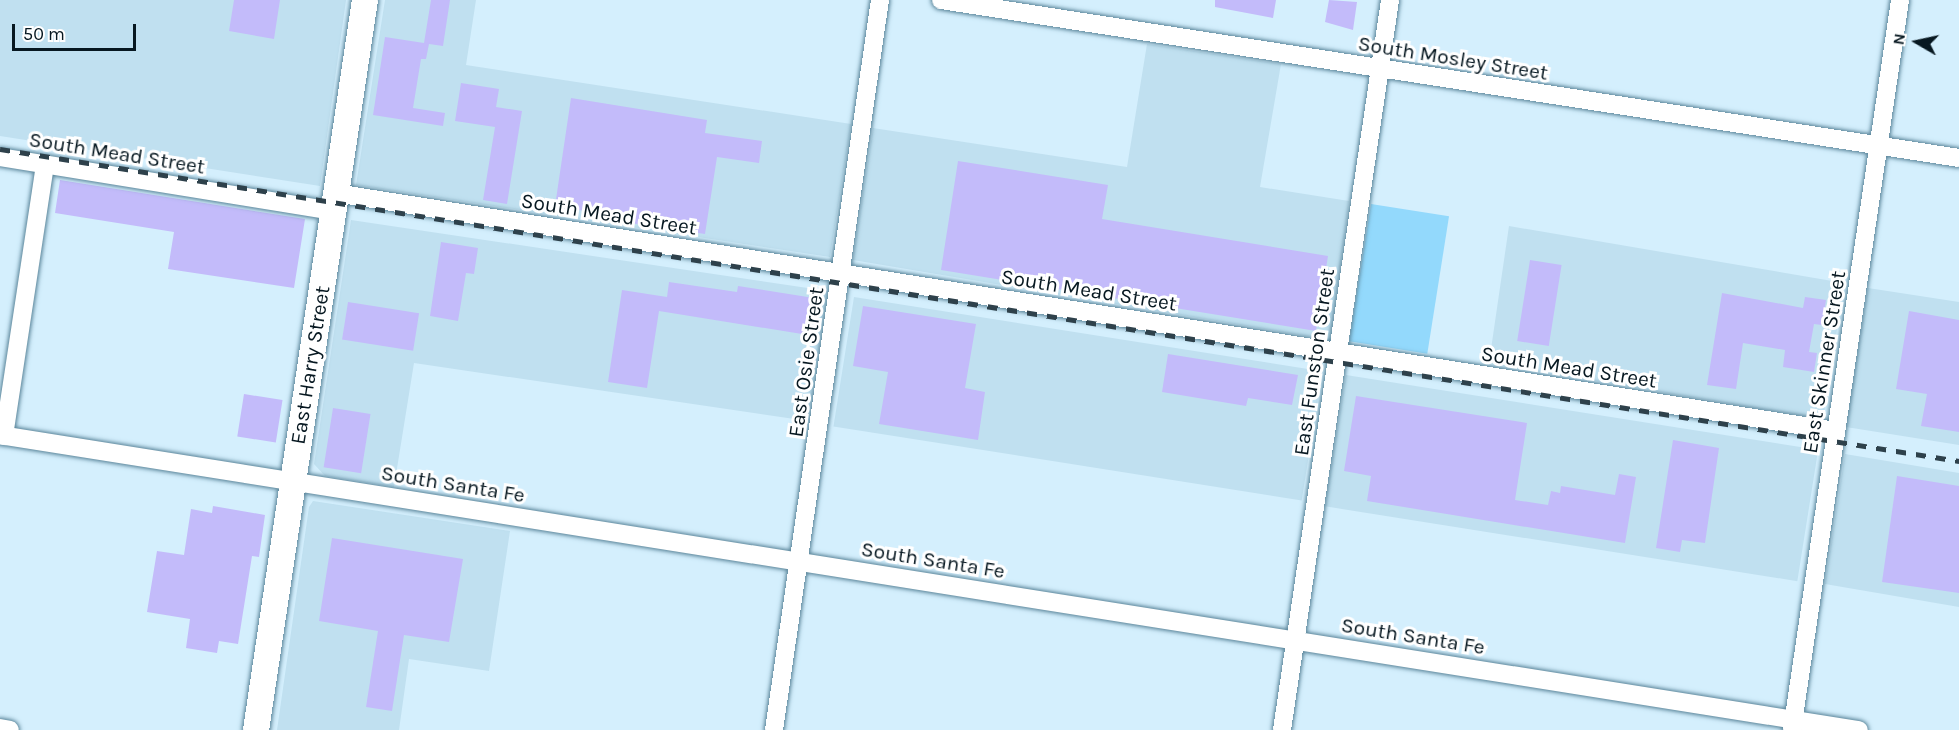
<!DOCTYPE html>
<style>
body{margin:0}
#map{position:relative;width:1959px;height:730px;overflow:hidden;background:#d4effd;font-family:Karla,sans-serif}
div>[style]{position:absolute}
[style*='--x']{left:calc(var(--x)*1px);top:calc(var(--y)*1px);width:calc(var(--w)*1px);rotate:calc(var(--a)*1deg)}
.built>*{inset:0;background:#c0e0f0;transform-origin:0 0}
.green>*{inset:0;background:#93d9fc;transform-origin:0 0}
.building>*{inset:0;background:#c3bbfa;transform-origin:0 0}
.roads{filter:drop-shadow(0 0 2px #5a859a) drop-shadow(0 0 2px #5a859a)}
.street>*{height:18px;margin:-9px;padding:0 9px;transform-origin:9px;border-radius:9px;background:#fff}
.secondary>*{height:26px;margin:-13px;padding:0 13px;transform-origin:13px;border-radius:13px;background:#fff}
.rail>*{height:4.5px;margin-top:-2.25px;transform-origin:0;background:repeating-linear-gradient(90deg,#2e414b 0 10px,transparent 0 20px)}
span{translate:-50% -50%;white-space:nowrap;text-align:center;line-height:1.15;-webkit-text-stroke:6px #fff;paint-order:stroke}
.street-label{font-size:21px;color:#071821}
.north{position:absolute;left:1887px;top:12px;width:60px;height:60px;-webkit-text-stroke:4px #fff;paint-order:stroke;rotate:279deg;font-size:16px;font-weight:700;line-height:24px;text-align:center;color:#071821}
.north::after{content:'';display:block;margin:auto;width:21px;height:27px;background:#071821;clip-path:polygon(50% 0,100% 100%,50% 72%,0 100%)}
.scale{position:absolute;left:12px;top:24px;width:124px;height:27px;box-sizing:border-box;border:3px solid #071821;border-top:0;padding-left:8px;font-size:18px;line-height:21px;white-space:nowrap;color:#071821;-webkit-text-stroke:4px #fff;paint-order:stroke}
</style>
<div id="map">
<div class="built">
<div style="clip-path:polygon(0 0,346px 0,320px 186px,0 136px)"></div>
<div style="clip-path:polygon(385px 0,476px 0,466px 65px,851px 124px,830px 257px,356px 185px)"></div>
<div style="clip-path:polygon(1147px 44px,1281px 64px,1260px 187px,1349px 201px,1330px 340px,853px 260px,873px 128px,1127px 167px)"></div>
<div style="clip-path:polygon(351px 220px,828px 291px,808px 421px,414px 363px,394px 487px,325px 476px,314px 464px)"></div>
<div style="clip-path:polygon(1509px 226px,1844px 283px,1824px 414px,1816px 418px,1489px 363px)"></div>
<div style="clip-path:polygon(1868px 288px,1959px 302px,1959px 445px,1846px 427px)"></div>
<div style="left:854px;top:297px;width:474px;height:131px;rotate:9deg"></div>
<div style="left:1346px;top:375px;width:478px;height:133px;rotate:9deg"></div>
<div style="clip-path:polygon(1845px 454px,1959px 473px,1959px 607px,1825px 584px)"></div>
<div style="clip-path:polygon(313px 501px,510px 531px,489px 671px,409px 659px,399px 730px,277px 730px,309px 507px)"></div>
</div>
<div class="green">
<div style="left:1371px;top:204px;width:79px;height:139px;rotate:9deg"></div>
</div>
<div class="building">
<div style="clip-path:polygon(234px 0,280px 0,274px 39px,229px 31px)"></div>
<div style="clip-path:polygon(431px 0,450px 0,443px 46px,429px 44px,426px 59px,421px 59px,413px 108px,445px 113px,443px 126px,373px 115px,385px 37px,424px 43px)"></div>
<div style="clip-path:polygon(1215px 0,1276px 0,1273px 18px,1215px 7px)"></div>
<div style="clip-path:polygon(1329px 0,1357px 2px,1353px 30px,1325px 22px)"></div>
<div style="clip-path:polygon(461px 83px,499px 89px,496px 107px,522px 111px,507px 204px,483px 200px,495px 127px,455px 121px)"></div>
<div style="clip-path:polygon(571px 98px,707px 120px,705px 133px,762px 141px,759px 163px,717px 157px,705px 234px,596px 218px,597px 213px,555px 206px)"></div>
<div style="clip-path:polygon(958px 161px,1108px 185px,1102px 219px,1328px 256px,1316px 331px,941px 270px)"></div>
<div style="clip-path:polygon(60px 180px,305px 219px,294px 288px,168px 269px,174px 232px,55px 213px)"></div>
<div style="clip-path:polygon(441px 242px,478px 248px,474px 274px,466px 273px,458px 321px,430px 316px)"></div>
<div style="left:1530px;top:260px;width:32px;height:82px;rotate:9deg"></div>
<div style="clip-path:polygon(669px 282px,737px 292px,738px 286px,814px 298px,808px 335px,659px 311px,647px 388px,608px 382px,622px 290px,667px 297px)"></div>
<div style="clip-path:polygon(1722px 293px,1803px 308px,1805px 297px,1826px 300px,1822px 325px,1814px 324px,1809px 352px,1817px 353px,1814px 372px,1783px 367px,1785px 350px,1743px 343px,1736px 389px,1707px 385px)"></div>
<div style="left:348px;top:302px;width:72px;height:38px;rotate:9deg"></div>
<div style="clip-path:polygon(863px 306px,976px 324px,965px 388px,985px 392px,978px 440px,879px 424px,888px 372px,853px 366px)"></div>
<div style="clip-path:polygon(1909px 311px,1959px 320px,1959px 432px,1921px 426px,1927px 394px,1896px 389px)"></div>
<div style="clip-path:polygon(1168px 354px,1298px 375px,1292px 405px,1248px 398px,1246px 406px,1162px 392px)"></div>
<div style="left:244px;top:394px;width:39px;height:43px;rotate:9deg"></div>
<div style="clip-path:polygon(1356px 396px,1527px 423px,1515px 500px,1548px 505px,1551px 491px,1560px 493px,1561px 486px,1615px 495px,1619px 474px,1636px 477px,1625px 543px,1367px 501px,1371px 476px,1344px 471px)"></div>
<div style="left:333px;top:408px;width:38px;height:60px;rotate:9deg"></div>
<div style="clip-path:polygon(1673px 440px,1719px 448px,1705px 543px,1682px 540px,1680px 552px,1656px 548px)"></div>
<div style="clip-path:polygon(1897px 476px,1959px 486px,1959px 593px,1882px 582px)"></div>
<div style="clip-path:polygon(213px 506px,265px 515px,259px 557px,252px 556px,238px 644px,219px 641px,217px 653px,186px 648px,190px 619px,147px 612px,157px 551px,184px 555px,191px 509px,212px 513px)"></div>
<div style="clip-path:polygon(332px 538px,463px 559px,449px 642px,404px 635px,392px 711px,366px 707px,378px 631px,319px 621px)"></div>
</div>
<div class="roads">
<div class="street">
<div style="--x:941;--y:0;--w:1030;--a:8.82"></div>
<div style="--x:0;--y:157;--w:337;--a:9.2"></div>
<div style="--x:335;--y:193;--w:1520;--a:9.01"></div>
<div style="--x:0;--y:435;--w:1882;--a:9.02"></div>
<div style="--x:4;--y:436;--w:275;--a:-81.4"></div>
<div style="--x:0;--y:728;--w:10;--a:11"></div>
<div style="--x:774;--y:730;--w:738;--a:-81.74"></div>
<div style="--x:1282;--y:730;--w:738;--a:-81.58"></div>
<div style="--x:1792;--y:730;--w:738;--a:-81.58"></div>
</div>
<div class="secondary">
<div style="--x:256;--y:730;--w:738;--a:-81.51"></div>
</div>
</div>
<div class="rail">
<div style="--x:0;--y:149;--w:1984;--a:9.05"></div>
</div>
<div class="street-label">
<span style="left:1453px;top:58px;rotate:9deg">South Mosley Street</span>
<span style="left:117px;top:153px;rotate:9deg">South Mead Street</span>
<span style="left:609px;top:214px;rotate:9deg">South Mead Street</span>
<span style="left:1089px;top:290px;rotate:9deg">South Mead Street</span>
<span style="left:806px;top:362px;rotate:-82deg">East Osie Street</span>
<span style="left:1314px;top:362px;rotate:-82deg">East Funston Street</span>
<span style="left:1824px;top:362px;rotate:-81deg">East Skinner Street</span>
<span style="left:310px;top:365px;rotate:-81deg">East Harry Street</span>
<span style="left:1569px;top:367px;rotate:9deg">South Mead Street</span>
<span style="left:453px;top:484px;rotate:9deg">South Santa Fe</span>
<span style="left:933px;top:560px;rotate:9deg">South Santa Fe</span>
<span style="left:1413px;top:636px;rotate:9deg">South Santa Fe</span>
</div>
<div class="north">N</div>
<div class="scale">50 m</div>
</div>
